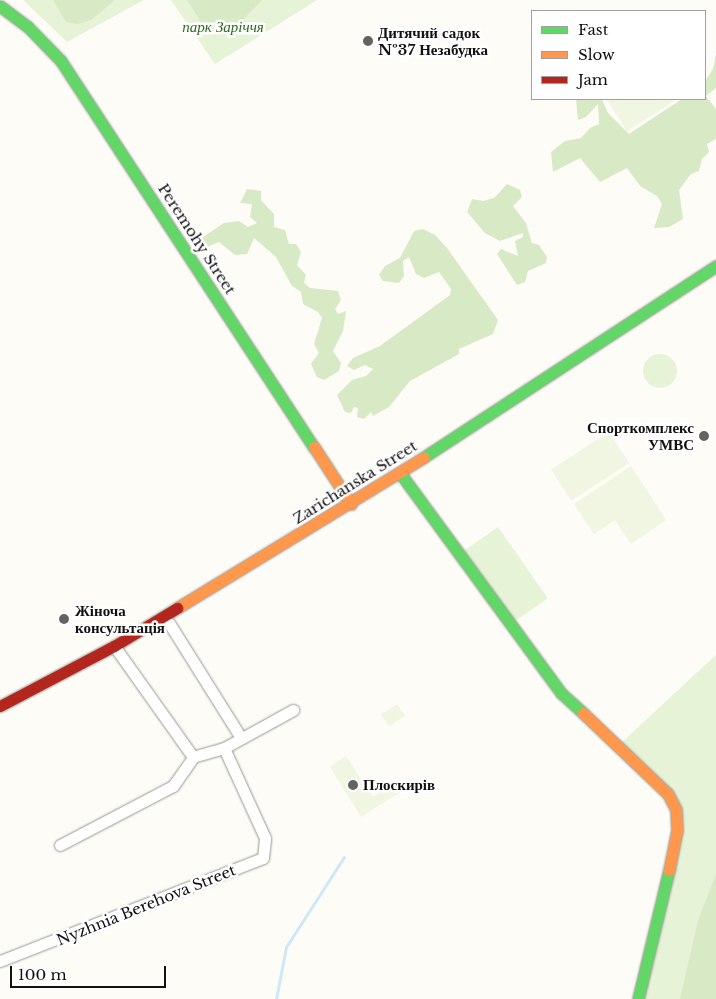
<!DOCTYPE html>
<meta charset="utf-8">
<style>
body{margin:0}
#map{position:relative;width:716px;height:999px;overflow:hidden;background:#fdfcf7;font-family:"Libre Baskerville",serif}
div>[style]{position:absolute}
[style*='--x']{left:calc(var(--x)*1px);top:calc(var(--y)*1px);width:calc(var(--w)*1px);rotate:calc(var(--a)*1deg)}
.green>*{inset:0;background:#e7f3d7;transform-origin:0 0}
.round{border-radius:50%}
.forest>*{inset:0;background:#d8eac5}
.pitch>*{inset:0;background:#f0f6e1;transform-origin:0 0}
.stream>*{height:3px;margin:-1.5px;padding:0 1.5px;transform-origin:1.5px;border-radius:1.5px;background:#cde8f7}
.roads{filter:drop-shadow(0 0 1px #979795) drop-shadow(0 0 1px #979795)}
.street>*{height:11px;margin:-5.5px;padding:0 5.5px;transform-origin:5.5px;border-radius:5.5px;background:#fffffe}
.fast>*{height:11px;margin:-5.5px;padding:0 5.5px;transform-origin:5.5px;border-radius:5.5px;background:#63d668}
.slow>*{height:11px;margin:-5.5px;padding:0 5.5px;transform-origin:5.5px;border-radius:5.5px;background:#ff974d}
.jam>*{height:11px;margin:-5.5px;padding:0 5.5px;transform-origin:5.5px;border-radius:5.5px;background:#b3261e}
.dots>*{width:14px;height:14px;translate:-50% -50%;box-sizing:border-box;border:2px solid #fff;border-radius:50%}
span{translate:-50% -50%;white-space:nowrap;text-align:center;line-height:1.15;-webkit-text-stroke:5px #fff;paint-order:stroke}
.park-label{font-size:15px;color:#2f6b1f;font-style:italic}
.poi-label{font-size:15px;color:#111;font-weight:700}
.left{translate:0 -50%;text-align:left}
.right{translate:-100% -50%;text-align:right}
.street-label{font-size:15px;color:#111}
.legend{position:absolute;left:531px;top:10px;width:175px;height:90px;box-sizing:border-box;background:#fff;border:1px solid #a0a0a0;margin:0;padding:6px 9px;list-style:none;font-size:15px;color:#111}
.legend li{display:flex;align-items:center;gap:10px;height:25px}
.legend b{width:25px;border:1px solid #a0a0a0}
.scale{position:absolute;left:10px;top:966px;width:156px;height:22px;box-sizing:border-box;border:2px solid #111;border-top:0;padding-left:6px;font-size:15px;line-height:18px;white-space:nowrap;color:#111;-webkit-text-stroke:4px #fff;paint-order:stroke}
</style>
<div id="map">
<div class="green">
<div style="clip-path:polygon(23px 0,144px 0,67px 42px)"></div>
<div style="clip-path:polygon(171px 0,317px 0,215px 64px)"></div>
<div class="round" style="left:643px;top:354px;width:34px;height:34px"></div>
<div style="left:498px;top:527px;width:87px;height:41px;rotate:55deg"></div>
<div style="clip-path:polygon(716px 655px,716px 999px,643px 999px,682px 817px,622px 742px)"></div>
</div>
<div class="forest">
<div style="clip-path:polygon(53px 0,115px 0,91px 20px,78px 24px,66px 22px)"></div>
<div style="clip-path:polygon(187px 0,262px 0,231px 32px,216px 31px,201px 22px)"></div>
<div style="clip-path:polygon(716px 54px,716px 88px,706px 96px,716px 109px,716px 139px,707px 144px,709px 152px,702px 159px,699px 171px,691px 174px,679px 190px,683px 219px,669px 227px,654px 228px,662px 204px,657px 196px,640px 186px,627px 168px,600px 182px,580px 158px,553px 172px,551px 152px,565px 141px,581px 138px,590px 128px,599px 124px,598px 104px,586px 117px,578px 120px,576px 99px,602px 99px,608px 113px,629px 134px,682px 99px,705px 99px,705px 81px,713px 69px)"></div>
<div style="clip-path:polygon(507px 184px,520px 190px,522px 197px,513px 206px,526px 223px,532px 243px,539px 245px,547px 257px,546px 263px,528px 271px,525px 282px,517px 285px,497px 254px,501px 249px,518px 256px,515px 241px,523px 237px,523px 233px,500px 241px,485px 233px,467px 212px,472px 199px,483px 201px,494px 198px)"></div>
<div style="clip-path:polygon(247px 189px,261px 191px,261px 200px,274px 214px,274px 227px,285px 230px,289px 244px,296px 244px,301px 252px,297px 265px,306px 275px,304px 283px,310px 288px,338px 291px,341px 300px,335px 309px,338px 314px,346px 311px,343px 331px,333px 351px,341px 363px,339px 371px,324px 380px,317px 377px,311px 364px,319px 353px,314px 344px,322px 318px,318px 312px,303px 304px,301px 292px,292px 286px,276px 257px,254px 238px,247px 254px,235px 255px,219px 242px,207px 247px,201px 244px,203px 237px,224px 223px,239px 221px,248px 227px,257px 223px,250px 217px,252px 204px,240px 203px)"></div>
<div style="clip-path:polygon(423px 229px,435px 235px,447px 248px,498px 320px,493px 334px,459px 349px,459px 354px,410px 381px,389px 407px,373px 416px,371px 412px,364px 419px,357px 417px,358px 408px,354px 407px,351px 413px,345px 412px,337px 395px,352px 380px,366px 376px,373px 369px,365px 365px,354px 370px,347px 366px,353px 358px,380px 346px,450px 295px,451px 289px,439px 272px,424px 278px,416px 274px,409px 257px,403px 261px,404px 276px,399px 283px,383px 281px,379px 275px,385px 266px,400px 258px,414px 231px)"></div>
<div style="clip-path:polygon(716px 874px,716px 999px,680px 999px,698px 920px)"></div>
</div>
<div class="pitch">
<div style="clip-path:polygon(606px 99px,677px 99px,627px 131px)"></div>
<div style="left:609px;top:432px;width:37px;height:69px;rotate:57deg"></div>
<div style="clip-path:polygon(631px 466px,666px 520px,631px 544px,615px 520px,594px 534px,574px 504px)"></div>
<div style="left:397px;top:704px;width:14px;height:19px;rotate:56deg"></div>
<div style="clip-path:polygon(346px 756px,373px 797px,399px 780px,405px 789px,361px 817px,330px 767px)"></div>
</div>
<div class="stream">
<div style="--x:276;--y:999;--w:53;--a:-79.1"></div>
<div style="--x:286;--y:947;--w:107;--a:-57.2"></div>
</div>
<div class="roads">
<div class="street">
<div style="--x:169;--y:623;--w:136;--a:57.9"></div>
<div style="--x:224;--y:748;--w:79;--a:-28.8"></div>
<div style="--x:60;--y:845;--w:127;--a:-27.6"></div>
<div style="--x:173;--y:786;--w:35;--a:-55"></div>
<div style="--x:0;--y:961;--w:282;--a:-21.4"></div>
<div style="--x:263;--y:858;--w:20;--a:-84"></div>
<div style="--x:265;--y:838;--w:99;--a:-114.5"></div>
<div style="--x:224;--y:748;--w:32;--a:164"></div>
<div style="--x:193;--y:757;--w:136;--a:-125.4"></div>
</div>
<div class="fast">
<div style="--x:0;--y:6;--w:34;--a:37"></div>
<div style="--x:27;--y:26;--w:49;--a:45.8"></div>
<div style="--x:61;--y:61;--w:462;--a:56.8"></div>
<div style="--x:424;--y:457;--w:349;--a:-33.2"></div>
<div style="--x:400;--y:473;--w:273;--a:53.8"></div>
<div style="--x:561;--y:693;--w:30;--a:42"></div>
<div style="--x:638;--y:999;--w:133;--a:-76.5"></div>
</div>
<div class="slow">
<div style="--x:314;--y:447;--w:68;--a:57"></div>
<div style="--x:177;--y:608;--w:289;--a:-31.4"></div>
<div style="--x:583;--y:713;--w:117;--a:43.6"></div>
<div style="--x:668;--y:794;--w:18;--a:63"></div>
<div style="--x:676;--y:810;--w:20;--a:87"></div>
<div style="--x:677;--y:830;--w:41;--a:101.3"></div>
</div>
<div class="jam">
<div style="--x:0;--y:706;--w:129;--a:-27.8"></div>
<div style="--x:114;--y:646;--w:74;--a:-31.1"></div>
</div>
</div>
<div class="dots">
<div style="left:368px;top:41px;background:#646362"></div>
<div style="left:704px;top:436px;background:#646362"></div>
<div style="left:64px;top:619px;background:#646362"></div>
<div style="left:353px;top:785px;background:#646362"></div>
</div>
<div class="park-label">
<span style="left:223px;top:27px">парк Заріччя</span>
</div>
<div class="poi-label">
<span class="left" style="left:378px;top:41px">Дитячий садок<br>№37 Незабудка</span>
<span class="right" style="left:694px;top:436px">Спорткомплекс<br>УМВС</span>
<span class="left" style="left:75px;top:619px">Жіноча<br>консультація</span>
<span class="left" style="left:363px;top:785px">Плоскирів</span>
</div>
<div class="street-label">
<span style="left:197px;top:239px;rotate:57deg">Peremohy Street</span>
<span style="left:355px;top:482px;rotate:-32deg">Zarichanska Street</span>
<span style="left:146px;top:905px;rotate:-22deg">Nyzhnia Berehova Street</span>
</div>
<ul class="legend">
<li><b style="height:6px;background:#63d668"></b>Fast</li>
<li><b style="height:6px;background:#ff974d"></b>Slow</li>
<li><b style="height:6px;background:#b3261e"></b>Jam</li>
</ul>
<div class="scale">100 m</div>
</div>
